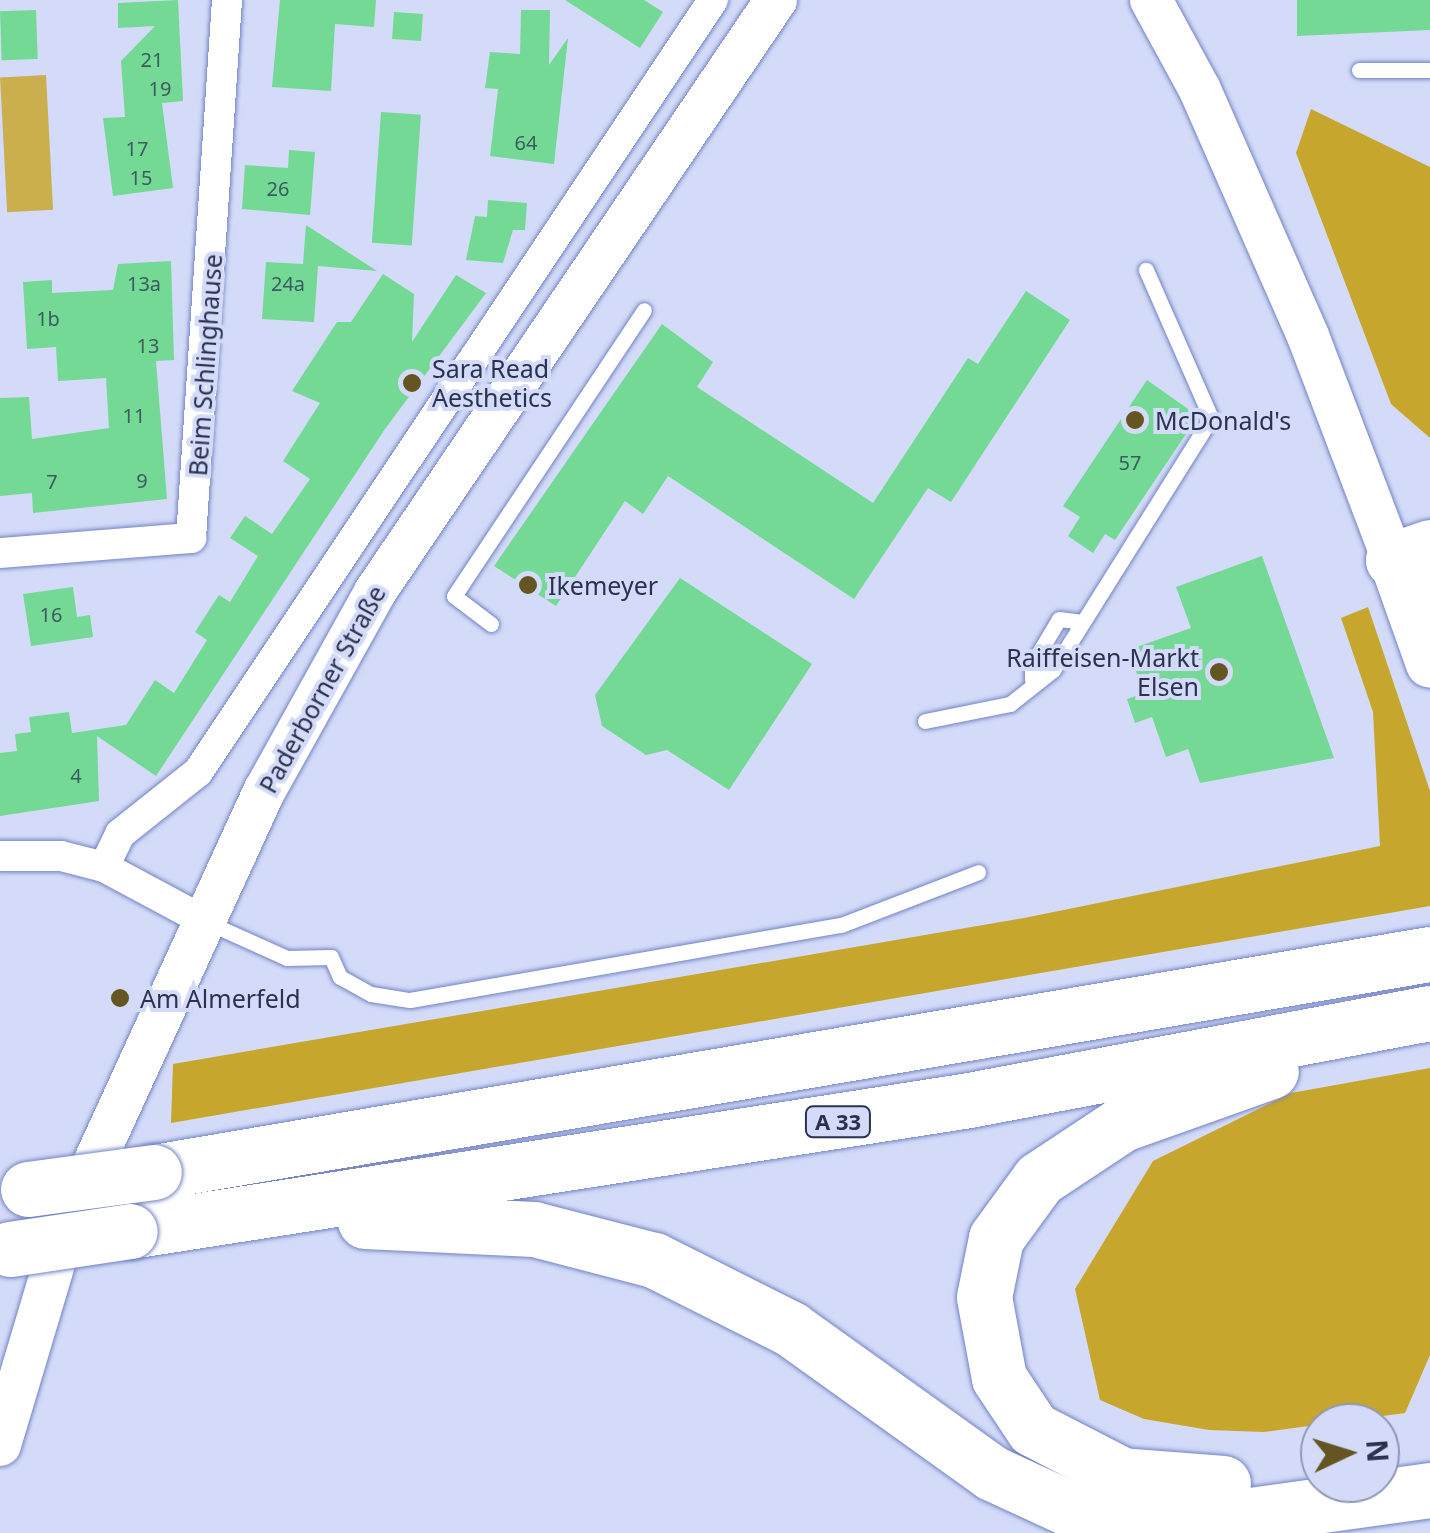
<!DOCTYPE html>
<meta charset="utf-8">
<style>
body{margin:0}
#map{position:relative;width:1430px;height:1533px;overflow:hidden;background:#d3dbf8;font-family:"Noto Sans",sans-serif}
div>[style]{position:absolute}
[style*='--x']{left:calc(var(--x)*1px);top:calc(var(--y)*1px);width:calc(var(--w)*1px);rotate:calc(var(--a)*1deg)}
.green>*{inset:0;background:#cbaf4f;transform-origin:0 0}
.forest>*{inset:0;background:#c6a62c}
.building>*{inset:0;background:#73d995;transform-origin:0 0}
.roads{filter:drop-shadow(0 0 2px #7383c4) drop-shadow(0 0 2px #7383c4)}
.lane>*{height:15px;margin:-7.5px;padding:0 7.5px;transform-origin:7.5px;border-radius:7.5px;background:#fff}
.street>*{height:30px;margin:-15px;padding:0 15px;transform-origin:15px;border-radius:15px;background:#fff}
.secondary>*{height:42px;margin:-21px;padding:0 21px;transform-origin:21px;border-radius:21px;background:#fff}
.primary>*{height:48px;margin:-24px;padding:0 24px;transform-origin:24px;border-radius:24px;background:#fff}
.highway>*{height:55px;margin:-27.5px;padding:0 27.5px;transform-origin:27.5px;border-radius:27.5px;background:#fff}
.bridges{filter:drop-shadow(0 0 2px #7383c4) drop-shadow(0 0 2px #7383c4)}
.highway-bridge>*{height:55px;margin:-27.5px;padding:0 27.5px;transform-origin:27.5px;border-radius:27.5px;background:#fff}
.dots>*{width:28px;height:28px;translate:-50% -50%;box-sizing:border-box;border:5px solid #d3dbf8;border-radius:50%}
span{translate:-50% -50%;white-space:nowrap;text-align:center;line-height:1.15;-webkit-text-stroke:8px #d3dbf8;paint-order:stroke}
.number-label{font-size:20px;color:#3d5c5f}
.number-label span{-webkit-text-stroke-width:0}
.shield-label span{padding:2px 8px;background:#d3dbf8;border:2px solid;border-radius:8px;-webkit-text-stroke-width:0}
.shield-label{font-size:22px;color:#2b324d;font-weight:700}
.street-label{font-size:25px;color:#2b324d}
.poi-label{font-size:25px;color:#2b324d}
.left{translate:0 -50%;text-align:left}
.right{translate:-100% -50%;text-align:right}
.north{position:absolute;left:1300px;top:1403px;width:100px;height:100px;box-sizing:border-box;background:#d3dbf8;border:2px solid #9097b4;border-radius:50%;rotate:86deg;font-size:28px;font-weight:700;line-height:40px;text-align:center;color:#2b324d}
.north::after{content:'';display:block;margin:auto;width:35px;height:45px;background:#645522;clip-path:polygon(50% 0,100% 100%,50% 72%,0 100%)}
</style>
<div id="map">
<div class="green">
<div style="left:46px;top:75px;width:135px;height:46px;rotate:87deg"></div>
</div>
<div class="forest">
<div style="clip-path:polygon(1311px 109px,1430px 167px,1430px 438px,1391px 404px,1296px 153px)"></div>
<div style="clip-path:polygon(1368px 607px,1430px 791px,1430px 906px,171px 1123px,173px 1064px,1024px 918px,1380px 846px,1373px 712px,1341px 618px)"></div>
<div style="clip-path:polygon(1430px 1068px,1430px 1355px,1405px 1413px,1264px 1432px,1209px 1430px,1144px 1419px,1100px 1400px,1075px 1289px,1153px 1161px,1291px 1093px)"></div>
</div>
<div class="building">
<div style="clip-path:polygon(178px 0,183px 101px,162px 103px,173px 188px,113px 196px,103px 118px,125px 117px,121px 61px,155px 26px,118px 28px,118px 3px)"></div>
<div style="clip-path:polygon(280px 0,376px 0,374px 27px,335px 24px,331px 91px,272px 87px)"></div>
<div style="clip-path:polygon(565px 0,644px 0,663px 12px,640px 48px)"></div>
<div style="clip-path:polygon(1297px 0,1430px 0,1430px 30px,1297px 36px)"></div>
<div style="left:36px;top:10px;width:49px;height:36px;rotate:88deg"></div>
<div style="clip-path:polygon(521px 10px,550px 10px,549px 65px,568px 38px,554px 164px,490px 156px,498px 89px,485px 88px,490px 52px,520px 54px)"></div>
<div style="left:394px;top:12px;width:29px;height:27px;rotate:4deg"></div>
<div style="left:381px;top:112px;width:40px;height:131px;rotate:4deg"></div>
<div style="clip-path:polygon(289px 150px,315px 152px,310px 215px,242px 209px,245px 165px,288px 168px)"></div>
<div style="clip-path:polygon(488px 200px,527px 203px,525px 230px,513px 230px,503px 263px,466px 260px,475px 216px,487px 217px)"></div>
<div style="clip-path:polygon(306px 225px,377px 271px,318px 266px,314px 322px,262px 319px,266px 262px,303px 264px)"></div>
<div style="clip-path:polygon(171px 261px,174px 360px,156px 361px,167px 499px,33px 513px,32px 493px,0 496px,0 398px,29px 397px,32px 439px,109px 428px,106px 378px,58px 381px,56px 347px,27px 349px,23px 282px,52px 280px,52px 293px,113px 290px,118px 264px)"></div>
<div style="clip-path:polygon(383px 274px,414px 294px,412px 342px,456px 275px,486px 293px,385px 429px,156px 776px,97px 736px,99px 801px,0 816px,0 753px,17px 751px,15px 734px,31px 732px,29px 717px,69px 712px,72px 733px,126px 725px,155px 680px,174px 693px,207px 640px,195px 632px,219px 595px,230px 602px,258px 556px,230px 538px,245px 516px,272px 534px,310px 479px,283px 461px,320px 403px,292px 391px,337px 322px,351px 322px)"></div>
<div style="clip-path:polygon(1026px 291px,1070px 320px,951px 502px,928px 488px,854px 599px,668px 476px,643px 514px,625px 501px,556px 606px,494px 566px,662px 324px,713px 362px,697px 387px,873px 503px,968px 358px,978px 364px)"></div>
<div style="clip-path:polygon(1147px 380px,1198px 416px,1115px 540px,1105px 534px,1093px 553px,1068px 536px,1080px 517px,1063px 506px)"></div>
<div style="clip-path:polygon(1262px 556px,1334px 758px,1200px 783px,1188px 749px,1166px 757px,1152px 717px,1135px 723px,1127px 699px,1144px 693px,1128px 650px,1191px 628px,1176px 587px)"></div>
<div style="clip-path:polygon(680px 578px,812px 664px,729px 790px,667px 750px,646px 755px,602px 726px,595px 695px)"></div>
<div style="clip-path:polygon(73px 587px,77px 617px,90px 615px,93px 637px,31px 646px,23px 594px)"></div>
</div>
<div class="roads">
<div class="lane">
<div style="--x:1359;--y:70;--w:71;--a:0"></div>
<div style="--x:491;--y:624;--w:46;--a:-142.9"></div>
<div style="--x:454;--y:596;--w:343;--a:-56.4"></div>
<div style="--x:1032;--y:680;--w:16;--a:-90"></div>
<div style="--x:1032;--y:664;--w:52;--a:-59"></div>
<div style="--x:1059;--y:619;--w:24;--a:7"></div>
<div style="--x:925;--y:721;--w:87;--a:-11.3"></div>
<div style="--x:1010;--y:704;--w:55;--a:-38.3"></div>
<div style="--x:1053;--y:670;--w:297;--a:-57.9"></div>
<div style="--x:1211;--y:418;--w:162;--a:-113.7"></div>
<div style="--x:209;--y:923;--w:85;--a:24.2"></div>
<div style="--x:287;--y:958;--w:44;--a:-1.3"></div>
<div style="--x:331;--y:957;--w:22;--a:66"></div>
<div style="--x:340;--y:977;--w:35;--a:29"></div>
<div style="--x:371;--y:994;--w:39;--a:9"></div>
<div style="--x:410;--y:1000;--w:437;--a:-9.9"></div>
<div style="--x:841;--y:925;--w:147;--a:-21.1"></div>
</div>
<div class="street">
<div style="--x:0;--y:553;--w:192;--a:-4.5"></div>
<div style="--x:191;--y:538;--w:539;--a:-86.17"></div>
<div style="--x:0;--y:856;--w:61;--a:0"></div>
<div style="--x:61;--y:856;--w:44;--a:14.3"></div>
<div style="--x:104;--y:867;--w:110;--a:28.2"></div>
<div style="--x:104;--y:867;--w:37;--a:-64"></div>
<div style="--x:120;--y:834;--w:100;--a:-38.5"></div>
<div style="--x:198;--y:772;--w:928;--a:-56.29"></div>
</div>
<div class="secondary">
<div style="--x:1151;--y:0;--w:102;--a:61.4"></div>
<div style="--x:1200;--y:90;--w:269;--a:66.3"></div>
<div style="--x:1308;--y:336;--w:240;--a:69.2"></div>
<div style="--x:0;--y:1445;--w:231;--a:-73.4"></div>
<div style="--x:66;--y:1224;--w:477;--a:-65.4"></div>
<div style="--x:265;--y:790;--w:227;--a:-60.9"></div>
<div style="--x:375;--y:592;--w:715;--a:-55.89"></div>
</div>
<div class="primary">
<div style="--x:1393;--y:560;--w:110;--a:70.4"></div>
</div>
<div class="highway">
<div style="--x:1430;--y:547;--w:39;--a:161"></div>
<div style="--x:1393;--y:560;--w:48;--a:39"></div>
<div style="--x:154;--y:1172;--w:1294;--a:-9.7"></div>
<div style="--x:365;--y:1221;--w:169;--a:2.7"></div>
<div style="--x:534;--y:1229;--w:124;--a:14.5"></div>
<div style="--x:654;--y:1260;--w:153;--a:26.7"></div>
<div style="--x:791;--y:1329;--w:247;--a:35.6"></div>
<div style="--x:992;--y:1473;--w:86;--a:24.8"></div>
<div style="--x:1070;--y:1509;--w:97;--a:6.5"></div>
<div style="--x:1166;--y:1520;--w:70;--a:-2.5"></div>
<div style="--x:1236;--y:1517;--w:196;--a:-7.9"></div>
<div style="--x:130;--y:1231;--w:849;--a:-8.87"></div>
<div style="--x:969;--y:1100;--w:469;--a:-10.7"></div>
<div style="--x:1223;--y:1483;--w:101;--a:-175.5"></div>
<div style="--x:1122;--y:1475;--w:100;--a:-152.7"></div>
<div style="--x:1033;--y:1429;--w:61;--a:-123.7"></div>
<div style="--x:999;--y:1378;--w:82;--a:-100.5"></div>
<div style="--x:984;--y:1297;--w:60;--a:-78.5"></div>
<div style="--x:996;--y:1238;--w:73;--a:-53.9"></div>
<div style="--x:1039;--y:1179;--w:100;--a:-33.5"></div>
<div style="--x:1122;--y:1124;--w:158;--a:-19.6"></div>
</div>
</div>
<div class="bridges">
<div class="highway-bridge">
<div style="--x:28;--y:1189;--w:127;--a:-7.7"></div>
<div style="--x:10;--y:1249;--w:121;--a:-8.5"></div>
</div>
</div>
<div class="dots">
<div style="left:412px;top:383px;background:#645522"></div>
<div style="left:1135px;top:420px;background:#645522"></div>
<div style="left:528px;top:585px;background:#645522"></div>
<div style="left:1219px;top:672px;background:#645522"></div>
<div style="left:120px;top:998px;background:#645522"></div>
</div>
<div class="number-label">
<span style="left:152px;top:59px">21</span>
<span style="left:160px;top:88px">19</span>
<span style="left:526px;top:142px">64</span>
<span style="left:137px;top:148px">17</span>
<span style="left:141px;top:177px">15</span>
<span style="left:278px;top:188px">26</span>
<span style="left:144px;top:283px">13a</span>
<span style="left:288px;top:283px">24a</span>
<span style="left:48px;top:318px">1b</span>
<span style="left:148px;top:345px">13</span>
<span style="left:134px;top:415px">11</span>
<span style="left:1130px;top:462px">57</span>
<span style="left:142px;top:480px">9</span>
<span style="left:52px;top:481px">7</span>
<span style="left:51px;top:614px">16</span>
<span style="left:76px;top:775px">4</span>
</div>
<div class="shield-label">
<span style="left:838px;top:1122px">A 33</span>
</div>
<div class="street-label">
<span style="left:205px;top:365px;rotate:-86deg">Beim Schlinghause</span>
<span style="left:322px;top:689px;rotate:-61deg">Paderborner Straße</span>
</div>
<div class="poi-label">
<span class="left" style="left:432px;top:383px">Sara Read<br>Aesthetics</span>
<span class="left" style="left:1155px;top:420px">McDonald's</span>
<span class="left" style="left:548px;top:585px">Ikemeyer</span>
<span class="right" style="left:1199px;top:672px">Raiffeisen-Markt<br>Elsen</span>
<span class="left" style="left:140px;top:998px">Am Almerfeld</span>
</div>
<div class="north">N</div>
</div>
